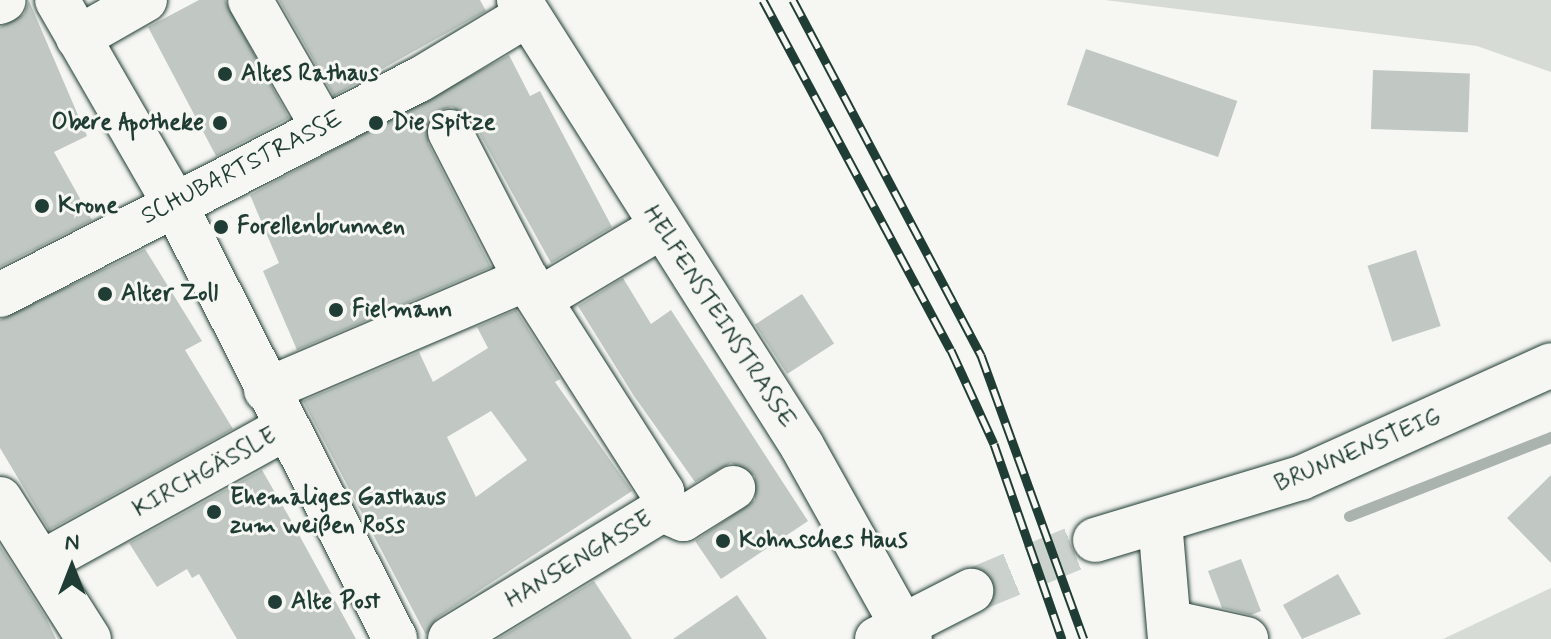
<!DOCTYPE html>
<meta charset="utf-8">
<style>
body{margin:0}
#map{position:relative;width:1551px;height:639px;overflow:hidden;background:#f6f6f2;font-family:Mynerve,sans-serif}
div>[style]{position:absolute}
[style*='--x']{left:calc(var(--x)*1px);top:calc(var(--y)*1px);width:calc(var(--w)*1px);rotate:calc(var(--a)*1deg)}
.green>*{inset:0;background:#d6dbd6}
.stream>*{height:11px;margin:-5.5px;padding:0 5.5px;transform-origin:5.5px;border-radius:5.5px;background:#aab3ae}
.building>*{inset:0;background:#c1c8c3;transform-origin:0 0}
.minor-tunnel>*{height:44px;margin-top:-22px;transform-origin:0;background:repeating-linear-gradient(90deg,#cbd1cc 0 44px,transparent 0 66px)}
.roads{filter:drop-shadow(0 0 2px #1f3d34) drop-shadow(0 0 2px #1f3d34)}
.minor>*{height:44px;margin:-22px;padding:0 22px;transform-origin:22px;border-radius:22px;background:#f6f6f2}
.rail>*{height:9px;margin-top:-4.5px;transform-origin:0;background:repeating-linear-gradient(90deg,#f6f6f2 0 18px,#1f3d34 0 36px);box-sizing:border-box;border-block:2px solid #1f3d34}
.dots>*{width:22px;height:22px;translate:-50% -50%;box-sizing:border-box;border:4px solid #f6f6f2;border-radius:50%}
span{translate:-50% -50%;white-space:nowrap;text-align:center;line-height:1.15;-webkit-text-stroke:6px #f6f6f2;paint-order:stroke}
.poi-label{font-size:24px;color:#1f3d34;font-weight:700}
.left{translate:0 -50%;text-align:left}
.right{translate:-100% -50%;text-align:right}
.street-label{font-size:24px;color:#1f3d34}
.north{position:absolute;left:32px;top:527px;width:80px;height:80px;-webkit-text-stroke:6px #f6f6f2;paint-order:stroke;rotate:0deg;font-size:22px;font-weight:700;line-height:32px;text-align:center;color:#1f3d34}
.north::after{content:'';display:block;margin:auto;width:28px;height:36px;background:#1f3d34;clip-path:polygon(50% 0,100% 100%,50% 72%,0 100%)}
</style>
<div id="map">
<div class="green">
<div style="clip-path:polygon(1105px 0,1551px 0,1551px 72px,1477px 46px)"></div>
<div style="clip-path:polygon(1551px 588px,1551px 639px,1443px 639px)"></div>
</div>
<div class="stream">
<div style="--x:1349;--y:516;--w:217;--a:-21.4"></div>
</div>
<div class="building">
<div style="clip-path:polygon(199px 0,225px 0,289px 118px,216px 156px,148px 27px)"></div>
<div style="clip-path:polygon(279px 0,480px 0,486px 11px,334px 96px)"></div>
<div style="clip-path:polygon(29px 1px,87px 136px,54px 152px,92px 220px,0 267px,0 27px,24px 14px)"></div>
<div style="left:1086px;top:49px;width:160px;height:59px;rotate:19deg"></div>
<div style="clip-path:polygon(509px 55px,530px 96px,540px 91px,612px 227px,551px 263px,472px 120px,452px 107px,439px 110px,429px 119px,428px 143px,491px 267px,297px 350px,263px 271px,279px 263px,250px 195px)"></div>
<div style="left:1373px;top:70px;width:97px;height:59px;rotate:2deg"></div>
<div style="clip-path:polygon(145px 249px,202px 341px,185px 350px,233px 429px,49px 530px,0 448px,0 320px)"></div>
<div style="left:1416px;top:250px;width:80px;height:51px;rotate:72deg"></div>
<div style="clip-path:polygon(623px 278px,651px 324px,671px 310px,808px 521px,721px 579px,695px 541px,755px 500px,755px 476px,731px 463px,695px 482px,634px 396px,578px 306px)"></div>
<div style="left:802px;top:294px;width:59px;height:56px;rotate:57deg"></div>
<div style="clip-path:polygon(evenodd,516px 310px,560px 379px,555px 382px,632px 491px,437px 618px,426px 635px,303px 401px,419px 352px,433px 382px,488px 348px,477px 327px,516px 310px,491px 411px,527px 460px,476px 497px,447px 437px,491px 411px)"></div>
<div style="clip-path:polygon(262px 470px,292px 522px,356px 639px,237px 639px,199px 574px,192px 578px,187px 569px,157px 587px,129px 543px)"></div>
<div style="clip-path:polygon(1551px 475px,1551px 563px,1507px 518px)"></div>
<div style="clip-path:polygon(0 546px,46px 618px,56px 639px,0 639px)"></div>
<div style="clip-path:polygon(1241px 559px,1261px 611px,1251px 615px,1222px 608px,1208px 571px)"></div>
<div style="clip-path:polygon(1338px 574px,1361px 614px,1302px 639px,1283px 605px)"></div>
<div style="clip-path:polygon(594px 581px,632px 639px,498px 639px)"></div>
<div style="clip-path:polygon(737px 595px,767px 639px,673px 639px)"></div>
</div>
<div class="minor-tunnel">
<div style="--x:971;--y:591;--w:134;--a:-22.4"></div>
</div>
<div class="roads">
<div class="minor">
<div style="--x:57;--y:0;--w:232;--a:60"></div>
<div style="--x:173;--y:201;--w:491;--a:63.1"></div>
<div style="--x:250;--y:0;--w:146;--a:60.1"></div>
<div style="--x:519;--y:0;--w:528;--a:57.6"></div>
<div style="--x:802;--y:446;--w:221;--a:60.8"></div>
<div style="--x:0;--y:2;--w:4;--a:-27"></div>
<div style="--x:78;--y:38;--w:77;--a:-29.6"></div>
<div style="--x:450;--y:132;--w:165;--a:62.7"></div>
<div style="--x:526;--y:279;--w:253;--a:57.4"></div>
<div style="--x:662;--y:492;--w:18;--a:90"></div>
<div style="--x:662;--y:510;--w:248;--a:148.7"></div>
<div style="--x:0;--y:295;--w:471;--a:-27.2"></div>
<div style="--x:419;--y:80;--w:124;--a:-31.1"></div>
<div style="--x:540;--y:299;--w:141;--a:-30.8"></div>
<div style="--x:266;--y:390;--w:283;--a:-23.1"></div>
<div style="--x:0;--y:499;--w:166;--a:57.6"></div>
<div style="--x:662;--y:510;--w:23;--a:23"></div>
<div style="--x:683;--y:519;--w:59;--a:-31.8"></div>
<div style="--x:1160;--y:522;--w:117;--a:85.1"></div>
<div style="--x:1095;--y:540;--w:215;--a:-16.8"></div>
<div style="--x:1301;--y:478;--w:274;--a:-24.3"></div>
<div style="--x:41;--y:563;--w:280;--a:-28.9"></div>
<div style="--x:1169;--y:622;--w:79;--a:12.4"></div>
<div style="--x:877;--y:639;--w:106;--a:-27.1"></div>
</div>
</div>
<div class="rail">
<div style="--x:763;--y:0;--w:397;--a:61.8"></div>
<div style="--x:951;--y:350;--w:103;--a:65.4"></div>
<div style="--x:994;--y:444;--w:207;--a:70.8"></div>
<div style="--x:793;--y:0;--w:402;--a:62.1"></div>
<div style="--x:981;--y:355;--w:302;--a:70.1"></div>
</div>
<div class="dots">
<div style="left:225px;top:74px;background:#1f3d34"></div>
<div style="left:220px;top:123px;background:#1f3d34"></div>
<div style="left:376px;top:123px;background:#1f3d34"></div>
<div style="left:42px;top:206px;background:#1f3d34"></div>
<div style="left:221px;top:227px;background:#1f3d34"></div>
<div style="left:105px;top:294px;background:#1f3d34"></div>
<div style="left:336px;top:310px;background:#1f3d34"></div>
<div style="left:214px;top:512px;background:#1f3d34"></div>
<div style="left:723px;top:541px;background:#1f3d34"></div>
<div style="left:275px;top:602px;background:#1f3d34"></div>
</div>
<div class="poi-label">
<span class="left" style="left:241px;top:74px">Altes Rathaus</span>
<span class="right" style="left:204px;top:123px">Obere Apotheke</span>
<span class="left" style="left:392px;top:123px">Die Spitze</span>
<span class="left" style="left:58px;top:206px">Krone</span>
<span class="left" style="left:237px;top:227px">Forellenbrunnen</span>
<span class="left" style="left:121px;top:294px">Alter Zoll</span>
<span class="left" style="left:352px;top:310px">Fielmann</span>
<span class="left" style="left:230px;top:512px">Ehemaliges Gasthaus<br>zum weißen Ross</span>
<span class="left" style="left:739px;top:541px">Kohnsches Haus</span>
<span class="left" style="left:291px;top:602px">Alte Post</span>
</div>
<div class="street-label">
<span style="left:242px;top:168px;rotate:-27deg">SCHUBARTSTRASSE</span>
<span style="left:719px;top:317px;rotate:57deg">HELFENSTEINSTRASSE</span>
<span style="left:1358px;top:451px;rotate:-23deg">BRUNNENSTEIG</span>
<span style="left:205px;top:473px;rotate:-29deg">KIRCHGÄSSLE</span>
<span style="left:579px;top:560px;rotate:-31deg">HANSENGASSE</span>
</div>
<div class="north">N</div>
</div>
